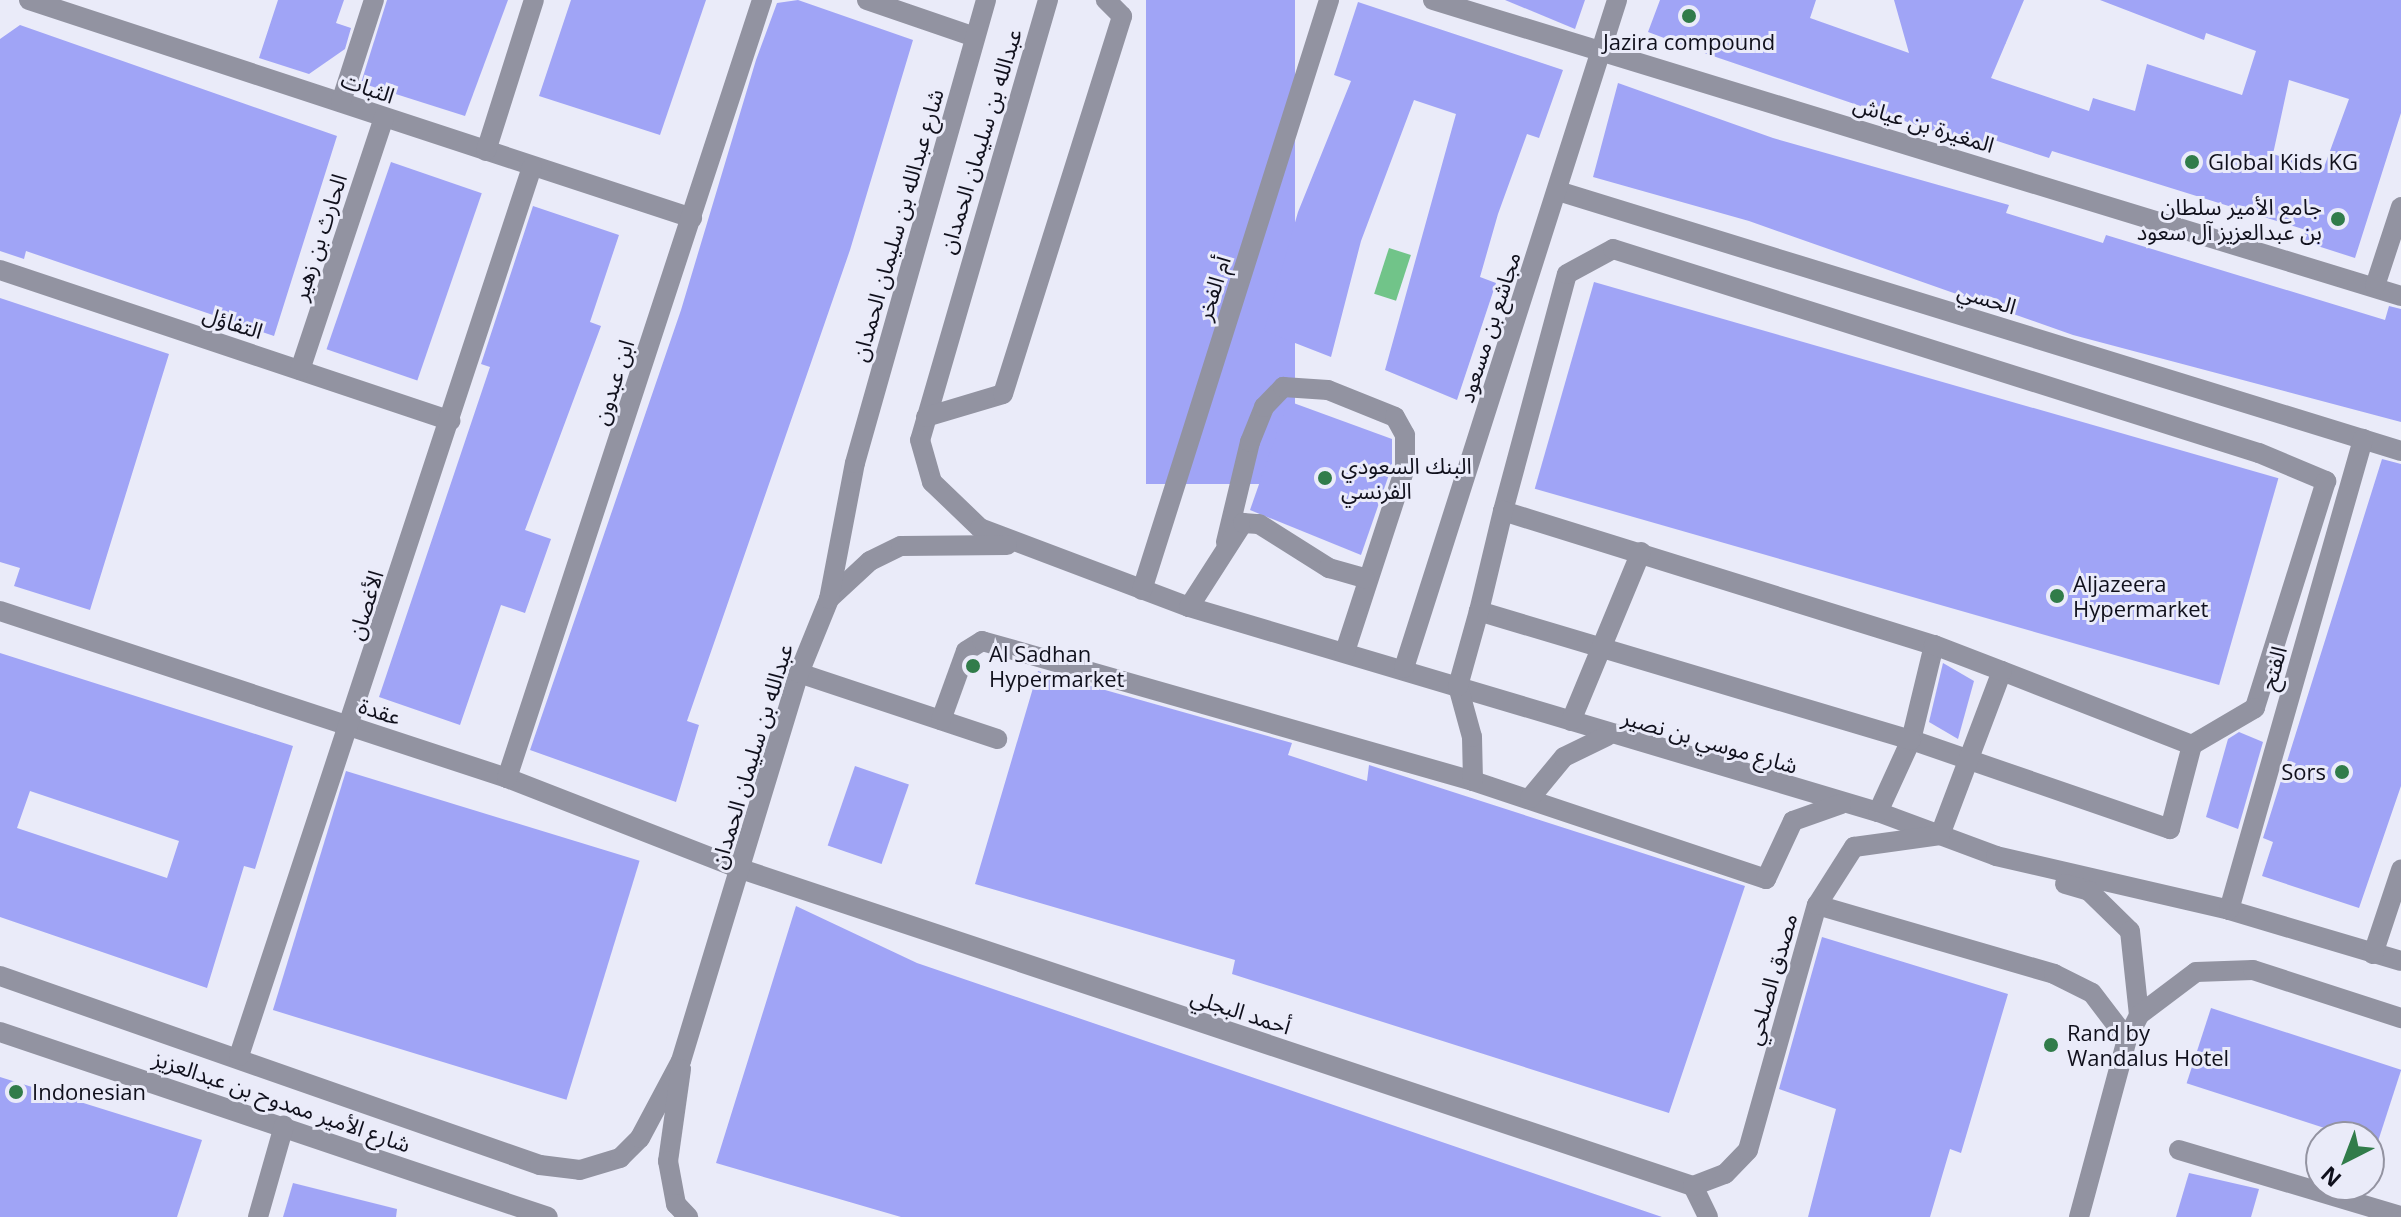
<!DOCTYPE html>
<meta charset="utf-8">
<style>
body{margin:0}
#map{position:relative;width:2401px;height:1217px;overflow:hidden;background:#eaebf9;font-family:"Open Sans","Noto Sans Arabic",sans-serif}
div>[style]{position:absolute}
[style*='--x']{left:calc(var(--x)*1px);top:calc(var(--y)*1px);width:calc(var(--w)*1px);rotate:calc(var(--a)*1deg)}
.water>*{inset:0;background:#71c489;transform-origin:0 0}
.building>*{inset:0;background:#a0a4f6;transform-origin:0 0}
.minor>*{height:20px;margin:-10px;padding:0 10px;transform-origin:10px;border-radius:10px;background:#9293a1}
.dots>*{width:22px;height:22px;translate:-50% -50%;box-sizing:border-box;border:4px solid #eaebf9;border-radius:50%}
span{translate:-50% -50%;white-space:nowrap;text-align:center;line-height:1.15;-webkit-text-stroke:6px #eaebf9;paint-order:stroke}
.poi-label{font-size:22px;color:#10101c}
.left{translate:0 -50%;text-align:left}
.right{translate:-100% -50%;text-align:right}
.street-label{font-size:22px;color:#10101c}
.north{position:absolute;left:2305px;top:1121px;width:80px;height:80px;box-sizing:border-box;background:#eaebf9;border:2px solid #9393a1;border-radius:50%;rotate:222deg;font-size:22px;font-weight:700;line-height:32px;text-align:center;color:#10101c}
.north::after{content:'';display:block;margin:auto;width:28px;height:36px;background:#317c4a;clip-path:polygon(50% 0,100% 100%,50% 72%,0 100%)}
</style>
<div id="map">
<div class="water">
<div style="left:1389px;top:248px;width:23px;height:48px;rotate:18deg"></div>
</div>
<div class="building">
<div style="clip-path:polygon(278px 0,344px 0,336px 23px,351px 28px,345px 49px,309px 74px,259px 58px)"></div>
<div style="clip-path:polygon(387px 0,508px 0,465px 116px,361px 83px)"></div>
<div style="clip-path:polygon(571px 0,706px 0,660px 135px,539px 96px)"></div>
<div style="clip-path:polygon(798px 0,913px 40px,850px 250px,687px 721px,699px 725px,676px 802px,530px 750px,681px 310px,756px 60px,777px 3px)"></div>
<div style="left:1146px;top:0;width:149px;height:484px"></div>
<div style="clip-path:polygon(1505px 0,1585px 0,1575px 29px)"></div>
<div style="clip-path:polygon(evenodd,1660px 0,1816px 0,1810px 18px,1909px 53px,1894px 0,2024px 0,1991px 78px,2089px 111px,2093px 98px,2135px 111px,2147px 64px,2242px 95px,2256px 51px,2206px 33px,2204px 40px,2100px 0,2401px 0,2401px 113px,2355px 258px,2302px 241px,2306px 230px,2052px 151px,2049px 158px,1985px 137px,1981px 147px,1710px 55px,1648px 32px,1660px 0,2289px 80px,2349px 99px,2323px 170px,2273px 154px,2289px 80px)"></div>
<div style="clip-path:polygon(1358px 2px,1563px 70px,1539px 138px,1527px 134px,1498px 214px,1480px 277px,1496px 283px,1457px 400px,1385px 370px,1456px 114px,1414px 100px,1361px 241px,1331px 357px,1264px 331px,1298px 212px,1351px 81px,1334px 75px)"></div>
<div style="clip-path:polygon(20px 25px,337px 136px,274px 336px,26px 251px,24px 259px,0 251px,0 39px)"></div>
<div style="clip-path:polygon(1618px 83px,1773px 138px,2009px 205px,2006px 213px,2103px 243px,2106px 235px,2385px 320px,2389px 306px,2401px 309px,2401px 422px,2073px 335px,1749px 221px,1593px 177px)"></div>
<div style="left:391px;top:162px;width:96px;height:198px;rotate:19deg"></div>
<div style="clip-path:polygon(533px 206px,619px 235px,590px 322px,601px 326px,525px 530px,551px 539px,525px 613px,501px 605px,460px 725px,379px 697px,490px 367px,481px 364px)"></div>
<div style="left:1594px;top:282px;width:712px;height:215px;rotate:16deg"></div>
<div style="clip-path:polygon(0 298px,169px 354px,90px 610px,14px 586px,20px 568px,0 562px)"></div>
<div style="clip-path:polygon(1288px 401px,1392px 439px,1392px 466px,1361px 555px,1250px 510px)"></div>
<div style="clip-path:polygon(2382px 459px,2401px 464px,2401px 786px,2359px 908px,2262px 876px,2273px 842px,2263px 838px)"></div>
<div style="clip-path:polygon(evenodd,0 653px,293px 746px,255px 869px,244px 866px,207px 988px,0 917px,0 653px,30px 791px,179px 841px,167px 878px,17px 828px,30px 791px)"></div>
<div style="clip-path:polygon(1943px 663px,1974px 681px,1958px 739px,1929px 722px)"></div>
<div style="clip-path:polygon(1038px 671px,1292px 743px,1288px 755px,1367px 781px,1369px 765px,1745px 886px,1669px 1113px,1232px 974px,1235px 960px,975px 884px)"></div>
<div style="clip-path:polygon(2239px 732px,2263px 742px,2238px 829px,2206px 817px,2228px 739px)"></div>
<div style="left:855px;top:766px;width:57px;height:84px;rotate:19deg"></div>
<div style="left:346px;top:771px;width:307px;height:250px;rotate:17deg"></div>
<div style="clip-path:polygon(796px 906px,917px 963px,1662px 1217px,901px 1217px,716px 1163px)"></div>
<div style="clip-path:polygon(1822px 937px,2008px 994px,1961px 1153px,1950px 1149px,1930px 1217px,1808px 1217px,1836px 1109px,1779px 1089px)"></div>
<div style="left:2211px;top:1008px;width:200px;height:79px;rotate:18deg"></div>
<div style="clip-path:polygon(0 1077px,202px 1140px,177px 1217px,0 1217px)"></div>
<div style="clip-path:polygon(2189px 1173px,2259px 1189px,2251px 1217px,2176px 1217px)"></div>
<div style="clip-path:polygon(293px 1183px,397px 1209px,396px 1217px,283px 1217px)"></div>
</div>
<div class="minor">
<div style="--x:29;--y:0;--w:698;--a:18.2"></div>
<div style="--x:867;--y:0;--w:114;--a:18.9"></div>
<div style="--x:1048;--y:0;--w:458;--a:106.2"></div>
<div style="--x:920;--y:440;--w:44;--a:74.1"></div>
<div style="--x:932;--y:482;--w:66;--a:43.8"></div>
<div style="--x:980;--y:528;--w:223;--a:20.7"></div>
<div style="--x:1189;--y:607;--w:719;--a:16.57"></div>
<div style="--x:1878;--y:812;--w:126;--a:20.4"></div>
<div style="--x:1996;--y:856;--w:239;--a:13"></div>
<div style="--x:2229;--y:910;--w:179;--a:16.5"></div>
<div style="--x:1433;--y:0;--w:1012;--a:17"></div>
<div style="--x:341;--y:102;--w:107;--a:-72.1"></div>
<div style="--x:486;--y:151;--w:158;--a:-72.4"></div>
<div style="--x:1558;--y:191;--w:882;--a:17.14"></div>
<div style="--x:0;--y:270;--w:475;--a:18.5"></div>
<div style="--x:2375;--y:286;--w:83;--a:-71.8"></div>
<div style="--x:300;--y:370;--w:266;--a:-71.6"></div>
<div style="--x:926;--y:417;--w:80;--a:-16.6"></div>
<div style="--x:1003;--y:394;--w:396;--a:-72.5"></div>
<div style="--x:1122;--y:16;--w:23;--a:-135"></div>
<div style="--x:1503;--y:511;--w:245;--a:-74.9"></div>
<div style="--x:1567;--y:274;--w:52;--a:-28.5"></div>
<div style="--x:1613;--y:249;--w:677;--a:17.53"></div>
<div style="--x:2259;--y:453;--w:73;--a:22.7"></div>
<div style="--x:2326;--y:481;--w:238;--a:107.4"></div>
<div style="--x:2255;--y:708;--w:73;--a:149.6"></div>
<div style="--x:2192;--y:745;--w:87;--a:104.7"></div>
<div style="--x:2170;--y:829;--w:274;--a:-161"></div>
<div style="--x:1911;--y:740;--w:79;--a:114.6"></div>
<div style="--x:1503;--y:511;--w:451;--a:17.3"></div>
<div style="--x:1934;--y:645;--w:98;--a:103.6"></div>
<div style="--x:1911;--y:740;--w:451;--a:-163.4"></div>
<div style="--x:1479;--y:611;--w:103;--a:-76.5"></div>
<div style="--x:1226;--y:542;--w:103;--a:-76.5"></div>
<div style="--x:1250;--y:442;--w:38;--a:-68"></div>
<div style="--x:1264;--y:407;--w:28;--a:-46"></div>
<div style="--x:1283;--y:387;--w:45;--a:3.8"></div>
<div style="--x:1328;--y:390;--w:72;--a:21.9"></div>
<div style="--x:1395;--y:417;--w:21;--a:61"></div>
<div style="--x:1405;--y:435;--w:33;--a:90"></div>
<div style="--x:1405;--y:468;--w:194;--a:108.1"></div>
<div style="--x:1142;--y:590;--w:619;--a:-72.41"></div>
<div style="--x:829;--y:599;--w:56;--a:-42.8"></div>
<div style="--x:870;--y:561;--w:34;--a:-26"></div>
<div style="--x:901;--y:546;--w:106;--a:-0.5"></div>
<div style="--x:1189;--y:607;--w:100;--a:-57.3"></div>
<div style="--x:1243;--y:523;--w:16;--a:4"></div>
<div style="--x:1259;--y:524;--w:83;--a:32.2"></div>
<div style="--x:1329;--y:568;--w:37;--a:16"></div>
<div style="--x:0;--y:611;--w:534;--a:18.23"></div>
<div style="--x:507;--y:778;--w:251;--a:21.3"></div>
<div style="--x:741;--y:869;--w:1003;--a:18.42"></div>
<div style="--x:1693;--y:1186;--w:34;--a:64"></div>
<div style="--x:1404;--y:668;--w:701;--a:-72.31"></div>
<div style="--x:2002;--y:671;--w:204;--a:21.3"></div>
<div style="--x:799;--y:673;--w:209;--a:18.4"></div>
<div style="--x:941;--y:720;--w:73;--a:-70.1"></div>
<div style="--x:966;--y:651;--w:19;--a:-32"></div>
<div style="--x:982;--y:641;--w:511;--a:15.91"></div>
<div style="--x:1473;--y:781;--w:309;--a:18.5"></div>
<div style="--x:1766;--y:879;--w:64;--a:-65"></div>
<div style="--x:1793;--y:821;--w:51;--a:-19.5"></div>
<div style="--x:1571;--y:721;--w:183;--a:-67.5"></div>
<div style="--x:507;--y:778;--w:819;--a:-71.85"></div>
<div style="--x:1473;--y:781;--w:44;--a:-91.3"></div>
<div style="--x:1472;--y:737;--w:53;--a:-105.4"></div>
<div style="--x:1458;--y:686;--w:78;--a:-74.4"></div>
<div style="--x:1530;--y:798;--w:53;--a:-50.3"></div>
<div style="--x:1564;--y:757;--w:48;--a:-26"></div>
<div style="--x:2065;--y:884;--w:25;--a:16"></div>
<div style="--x:2089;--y:891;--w:57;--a:44.3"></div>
<div style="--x:2130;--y:931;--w:84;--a:83.9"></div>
<div style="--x:1817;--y:905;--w:247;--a:16.2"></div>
<div style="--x:2054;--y:974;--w:42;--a:26.6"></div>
<div style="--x:2092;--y:993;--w:58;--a:52.7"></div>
<div style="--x:2229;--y:910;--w:490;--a:-74.1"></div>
<div style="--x:2373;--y:954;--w:89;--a:-71.6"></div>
<div style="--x:0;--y:976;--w:572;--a:19.29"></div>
<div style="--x:540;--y:1165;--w:40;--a:7.1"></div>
<div style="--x:580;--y:1170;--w:42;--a:-16.7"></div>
<div style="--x:620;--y:1158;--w:28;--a:-45"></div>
<div style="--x:640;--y:1138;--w:87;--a:-62"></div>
<div style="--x:681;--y:1061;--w:406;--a:-73.1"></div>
<div style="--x:799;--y:673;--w:80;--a:-67.9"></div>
<div style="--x:829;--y:599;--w:138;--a:-79.2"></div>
<div style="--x:855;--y:463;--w:481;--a:-74.2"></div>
<div style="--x:0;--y:1032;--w:578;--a:18.65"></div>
<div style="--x:239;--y:1056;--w:936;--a:-71.76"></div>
<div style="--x:681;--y:1069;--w:93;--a:98"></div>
<div style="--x:668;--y:1161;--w:44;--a:79.5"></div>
<div style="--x:676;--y:1204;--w:18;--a:47"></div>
<div style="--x:2179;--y:1150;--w:232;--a:16.6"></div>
<div style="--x:1693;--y:1186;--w:34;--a:-21"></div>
<div style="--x:1725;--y:1174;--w:33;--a:-46"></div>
<div style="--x:1748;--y:1150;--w:255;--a:-74.3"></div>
<div style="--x:1817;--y:905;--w:69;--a:-57.5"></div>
<div style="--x:1854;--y:847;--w:87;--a:-7.9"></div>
<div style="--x:1940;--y:835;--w:175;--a:-69.3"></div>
<div style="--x:2002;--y:671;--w:73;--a:-159.1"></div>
<div style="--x:258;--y:1217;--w:95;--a:-74.1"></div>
<div style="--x:2079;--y:1217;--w:184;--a:-74.9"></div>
<div style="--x:2127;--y:1039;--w:27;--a:-63"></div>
<div style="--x:2139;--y:1015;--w:71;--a:-37"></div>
<div style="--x:2196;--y:972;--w:57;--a:-2"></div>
<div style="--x:2253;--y:970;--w:156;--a:18"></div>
</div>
<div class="dots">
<div style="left:1689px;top:16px;background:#317c4a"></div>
<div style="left:2192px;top:162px;background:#317c4a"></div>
<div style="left:2338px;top:219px;background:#317c4a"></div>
<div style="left:1325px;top:478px;background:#317c4a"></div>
<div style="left:2057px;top:596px;background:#317c4a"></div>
<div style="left:973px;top:666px;background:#317c4a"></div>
<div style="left:2342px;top:772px;background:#317c4a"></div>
<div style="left:2051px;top:1045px;background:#317c4a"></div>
<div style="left:16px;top:1092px;background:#317c4a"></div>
</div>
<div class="poi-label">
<span style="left:1689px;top:42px">Jazira compound</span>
<span class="left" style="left:2208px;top:162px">Global Kids KG</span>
<span class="right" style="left:2322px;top:219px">جامع الأمير سلطان<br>بن عبدالعزيز آل سعود</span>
<span class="left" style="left:1341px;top:478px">البنك السعودي<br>الفرنسي</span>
<span class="left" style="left:2073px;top:596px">Aljazeera<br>Hypermarket</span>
<span class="left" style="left:989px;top:666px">Al Sadhan<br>Hypermarket</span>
<span class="right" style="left:2326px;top:772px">Sors</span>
<span class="left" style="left:2067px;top:1045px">Rand by<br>Wandalus Hotel</span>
<span class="left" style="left:32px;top:1092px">Indonesian</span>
</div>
<div class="street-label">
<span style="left:368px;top:87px;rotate:19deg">الثبات</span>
<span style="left:1924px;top:124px;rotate:17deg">المغيرة بن عياش</span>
<span style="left:980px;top:141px;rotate:-73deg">عبدالله بن سليمان الحمدان</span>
<span style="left:897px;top:225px;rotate:-74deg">شارع عبدالله بن سليمان الحمدان</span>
<span style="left:319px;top:237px;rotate:-72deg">الحارث بن زهير</span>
<span style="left:1213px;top:288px;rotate:-72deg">أم الفخر</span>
<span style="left:1987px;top:298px;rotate:17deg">الحسي</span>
<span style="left:233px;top:322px;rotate:18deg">التفاؤل</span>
<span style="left:1489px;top:327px;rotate:-72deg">مجاشع بن مسعود</span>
<span style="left:613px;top:382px;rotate:-72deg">ابن عبدون</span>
<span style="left:365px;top:605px;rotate:-72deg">الأغصان</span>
<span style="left:2273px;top:668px;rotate:-74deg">الفتح</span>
<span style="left:380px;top:711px;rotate:18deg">عقدة</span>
<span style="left:1710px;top:741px;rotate:16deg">شارع موسي بن نصير</span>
<span style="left:751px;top:756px;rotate:-73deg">عبدالله بن سليمان الحمدان</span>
<span style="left:1771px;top:979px;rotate:-74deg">مصدق الصلحي</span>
<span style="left:1241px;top:1011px;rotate:18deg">أحمد البجلي</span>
<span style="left:282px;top:1101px;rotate:19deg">شارع الأمير ممدوح بن عبدالعزيز</span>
</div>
<div class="north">N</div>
</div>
